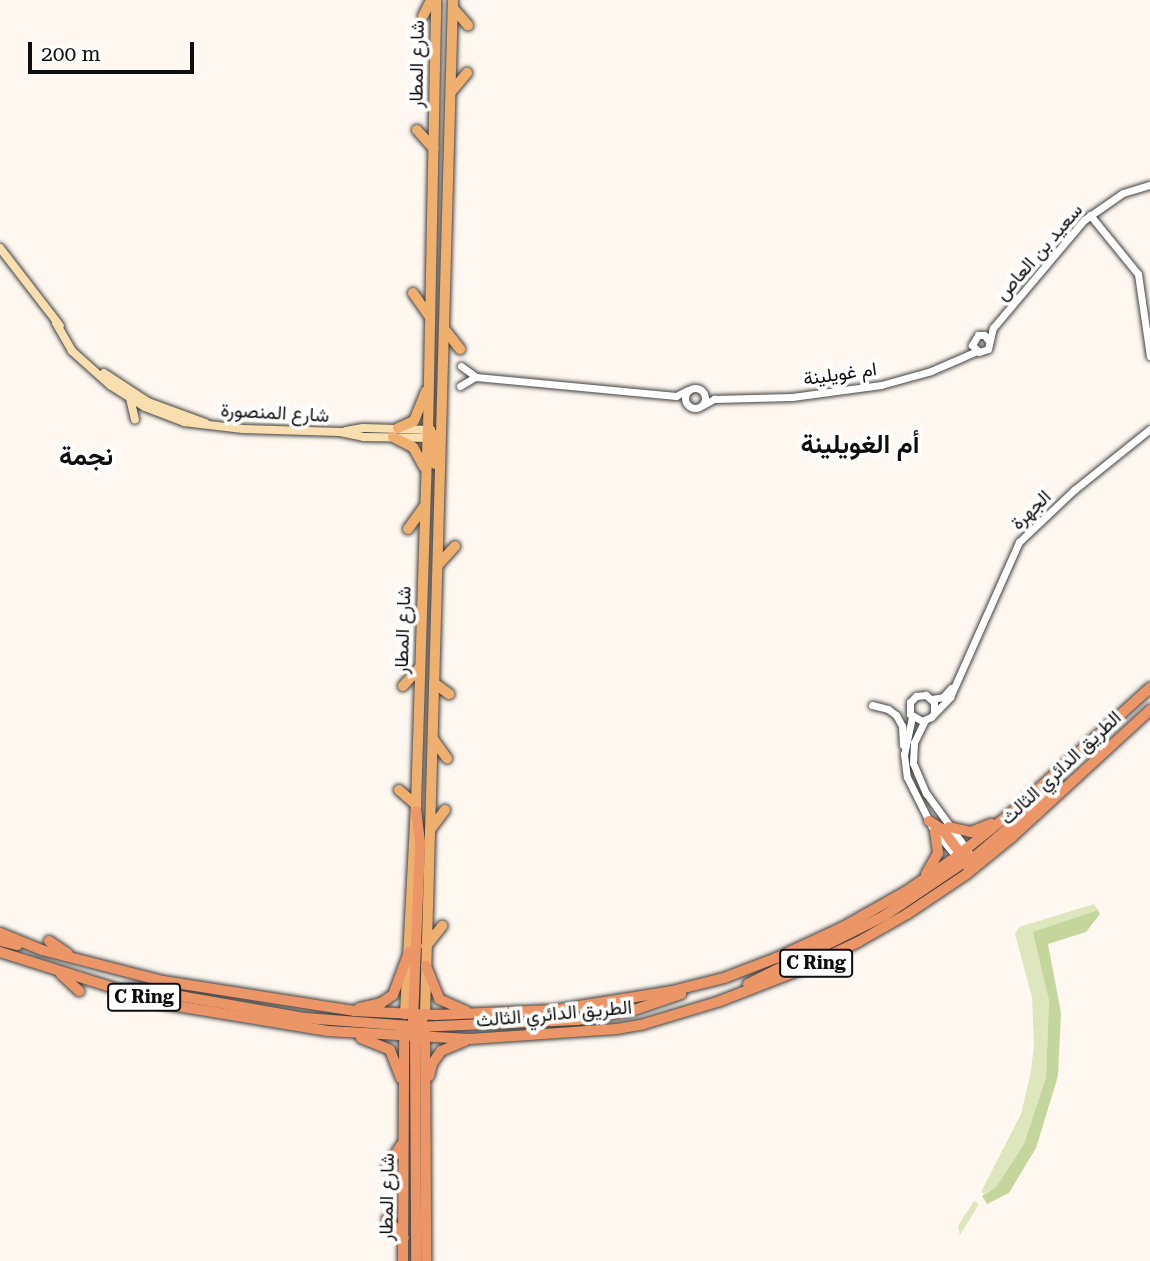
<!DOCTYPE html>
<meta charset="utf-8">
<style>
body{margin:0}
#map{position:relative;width:1150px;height:1261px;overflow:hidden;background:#fef8f0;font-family:"Roboto Serif",Vazirmatn,serif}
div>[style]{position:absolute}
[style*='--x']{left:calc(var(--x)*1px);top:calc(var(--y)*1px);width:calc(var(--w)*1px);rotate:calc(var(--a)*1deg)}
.green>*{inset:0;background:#dde6bc}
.forest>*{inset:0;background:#c5d69c}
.roads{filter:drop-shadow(0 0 2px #414141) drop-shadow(0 0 2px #414141)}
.tertiary>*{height:7px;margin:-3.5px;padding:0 3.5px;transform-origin:3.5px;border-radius:3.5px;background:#fff}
.tertiary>.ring{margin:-3.5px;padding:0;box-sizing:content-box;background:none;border:7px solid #fff;border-radius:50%}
.secondary>*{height:8px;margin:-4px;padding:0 4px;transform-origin:4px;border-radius:4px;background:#f9deb0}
.primary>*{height:10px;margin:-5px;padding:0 5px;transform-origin:5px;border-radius:5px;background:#efaf6f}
.trunk>*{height:10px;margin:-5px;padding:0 5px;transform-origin:5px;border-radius:5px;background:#ec9668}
span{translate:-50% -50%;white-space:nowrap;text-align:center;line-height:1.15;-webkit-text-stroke:7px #fff;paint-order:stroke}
.shield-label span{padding:2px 5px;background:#fff;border:2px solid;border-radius:5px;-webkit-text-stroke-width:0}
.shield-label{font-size:18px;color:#0e0e0e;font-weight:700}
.street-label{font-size:19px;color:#0e0e0e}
.district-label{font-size:26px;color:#0e0e0e;font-weight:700}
.scale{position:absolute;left:28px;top:42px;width:166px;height:32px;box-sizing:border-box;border:4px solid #0e0e0e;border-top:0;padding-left:9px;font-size:21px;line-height:24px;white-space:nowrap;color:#0e0e0e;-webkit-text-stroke:5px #fff;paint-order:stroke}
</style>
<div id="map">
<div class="green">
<div style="clip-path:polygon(1094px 904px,1098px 910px,1034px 932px,1049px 1001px,1046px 1077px,1024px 1144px,996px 1187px,984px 1194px,981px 1192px,1021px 1114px,1031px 1072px,1034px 1045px,1032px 997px,1015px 934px,1019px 927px)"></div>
<div style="clip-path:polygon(974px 1201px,979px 1204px,960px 1235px,958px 1226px)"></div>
</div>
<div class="forest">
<div style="clip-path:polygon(1098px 910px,1100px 914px,1086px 932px,1048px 944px,1061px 1013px,1058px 1076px,1036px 1148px,1009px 1193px,987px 1204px,982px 1196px,996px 1187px,1024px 1144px,1046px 1077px,1049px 1001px,1033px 932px)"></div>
</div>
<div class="roads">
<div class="tertiary">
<div style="--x:1090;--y:215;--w:76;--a:50.9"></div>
<div style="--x:1138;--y:274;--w:83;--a:81.7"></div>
<div style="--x:989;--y:341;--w:8;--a:-130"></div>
<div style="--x:984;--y:335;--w:6;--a:180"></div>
<div style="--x:978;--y:335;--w:12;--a:121"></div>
<div style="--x:972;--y:345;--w:10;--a:45"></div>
<div style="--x:979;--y:352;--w:9;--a:-18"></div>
<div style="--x:988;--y:349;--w:22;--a:-77"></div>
<div style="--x:993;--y:328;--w:141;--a:-49.9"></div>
<div style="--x:1084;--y:220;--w:47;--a:-34.7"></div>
<div style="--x:1123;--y:193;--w:28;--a:-17"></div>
<div style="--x:461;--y:366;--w:19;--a:36"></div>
<div style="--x:476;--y:377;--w:201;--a:5.4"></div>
<div style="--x:676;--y:396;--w:13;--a:-27"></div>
<div style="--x:460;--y:386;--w:17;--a:-31"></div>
<div class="ring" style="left:685px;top:388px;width:13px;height:13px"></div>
<div style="--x:703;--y:405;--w:13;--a:-29"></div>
<div style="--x:714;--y:399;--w:78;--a:-1.5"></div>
<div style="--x:792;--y:397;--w:90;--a:-7.7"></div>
<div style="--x:881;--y:385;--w:52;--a:-15.6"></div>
<div style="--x:931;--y:371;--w:50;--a:-23.5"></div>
<div style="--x:932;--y:699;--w:11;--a:-10"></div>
<div style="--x:943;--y:697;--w:12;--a:-48"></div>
<div style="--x:872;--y:705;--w:16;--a:14"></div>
<div style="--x:888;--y:709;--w:10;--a:37"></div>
<div style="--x:896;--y:715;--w:13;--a:61"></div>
<div style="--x:902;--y:726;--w:19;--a:87"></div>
<div style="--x:934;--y:712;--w:10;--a:-90"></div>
<div style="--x:934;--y:702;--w:11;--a:-139"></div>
<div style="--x:926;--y:695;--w:10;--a:174"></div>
<div style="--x:916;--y:696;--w:8;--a:135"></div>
<div style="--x:910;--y:702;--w:12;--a:90"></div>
<div style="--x:910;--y:714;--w:14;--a:30"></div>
<div style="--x:922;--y:721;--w:10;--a:-24"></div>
<div style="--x:931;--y:717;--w:28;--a:-46"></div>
<div style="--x:950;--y:697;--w:170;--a:-66"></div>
<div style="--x:1019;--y:542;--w:76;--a:-43.4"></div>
<div style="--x:1074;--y:490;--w:97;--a:-38.8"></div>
<div style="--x:912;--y:717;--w:38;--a:102"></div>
<div style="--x:904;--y:754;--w:23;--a:83"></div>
<div style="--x:907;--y:777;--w:56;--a:63.4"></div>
<div style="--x:932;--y:827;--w:43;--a:50.7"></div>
<div style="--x:925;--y:720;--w:25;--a:116"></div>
<div style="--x:914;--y:743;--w:20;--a:93"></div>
<div style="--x:913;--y:763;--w:33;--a:67"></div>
<div style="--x:926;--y:793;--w:72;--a:54.1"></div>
</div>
<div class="secondary">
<div style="--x:0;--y:248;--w:98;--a:52.4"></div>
<div style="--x:56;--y:323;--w:32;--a:60"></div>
<div style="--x:72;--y:351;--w:51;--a:41.8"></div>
<div style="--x:110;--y:385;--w:41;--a:32.2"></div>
<div style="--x:145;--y:407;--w:42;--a:21"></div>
<div style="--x:184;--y:422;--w:59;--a:6.8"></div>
<div style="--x:243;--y:429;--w:97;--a:1.8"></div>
<div style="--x:340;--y:432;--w:25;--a:12"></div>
<div style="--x:364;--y:437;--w:69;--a:0.8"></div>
<div style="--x:104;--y:373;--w:53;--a:33.4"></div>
<div style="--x:148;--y:402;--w:61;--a:20.2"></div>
<div style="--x:130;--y:398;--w:22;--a:77"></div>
<div style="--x:346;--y:431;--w:17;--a:-10"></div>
<div style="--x:363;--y:428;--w:68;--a:1.7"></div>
</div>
<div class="primary">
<div style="--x:453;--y:8;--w:23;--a:49"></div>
<div style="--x:423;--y:16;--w:18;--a:-63"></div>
<div style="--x:451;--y:92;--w:25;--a:-50"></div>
<div style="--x:417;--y:130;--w:25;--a:48"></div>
<div style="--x:413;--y:293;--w:29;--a:55"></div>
<div style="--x:446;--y:331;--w:23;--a:52"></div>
<div style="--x:398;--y:428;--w:17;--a:-24"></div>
<div style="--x:414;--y:421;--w:32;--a:-68"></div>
<div style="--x:428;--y:430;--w:9;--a:41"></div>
<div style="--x:435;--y:436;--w:28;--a:90"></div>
<div style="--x:393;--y:437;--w:22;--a:27"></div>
<div style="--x:413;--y:447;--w:23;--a:61"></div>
<div style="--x:408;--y:529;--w:29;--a:-54"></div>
<div style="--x:439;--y:564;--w:24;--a:-48"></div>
<div style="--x:434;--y:683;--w:19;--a:36"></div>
<div style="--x:403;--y:686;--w:24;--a:-48"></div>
<div style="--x:433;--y:739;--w:24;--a:54"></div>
<div style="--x:399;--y:790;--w:23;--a:41"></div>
<div style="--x:430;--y:830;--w:25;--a:-53"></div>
<div style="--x:426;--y:946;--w:26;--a:-51"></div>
<div style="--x:405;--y:1014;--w:209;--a:-87"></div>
<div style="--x:416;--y:805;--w:375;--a:-88.2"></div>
<div style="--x:428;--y:430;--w:430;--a:-88.9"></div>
<div style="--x:425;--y:1014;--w:1014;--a:-88.42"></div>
</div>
<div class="trunk">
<div style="--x:929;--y:821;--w:15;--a:32"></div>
<div style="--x:942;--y:829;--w:36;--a:53"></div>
<div style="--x:949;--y:827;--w:23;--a:13"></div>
<div style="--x:971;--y:832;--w:22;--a:-22"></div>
<div style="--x:968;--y:867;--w:10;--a:-61"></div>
<div style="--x:973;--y:858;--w:77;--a:-40.3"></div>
<div style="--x:1032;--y:808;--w:38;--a:-48"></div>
<div style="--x:926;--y:874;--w:24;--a:-60"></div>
<div style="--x:938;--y:853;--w:22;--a:-98"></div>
<div style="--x:0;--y:933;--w:45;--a:22"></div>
<div style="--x:42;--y:950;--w:125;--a:14.4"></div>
<div style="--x:163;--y:981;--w:193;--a:8.9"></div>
<div style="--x:354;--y:1011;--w:82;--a:2.8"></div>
<div style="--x:436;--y:1015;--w:118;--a:-2.4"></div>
<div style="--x:554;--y:1010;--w:120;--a:-9.1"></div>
<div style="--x:672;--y:991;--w:54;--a:-14"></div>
<div style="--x:724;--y:978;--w:56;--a:-21"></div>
<div style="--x:776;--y:958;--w:72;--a:-24.8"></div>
<div style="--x:841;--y:928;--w:73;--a:-29.4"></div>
<div style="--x:905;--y:892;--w:62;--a:-34.5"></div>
<div style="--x:956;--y:857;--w:77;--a:-38.7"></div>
<div style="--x:1016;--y:809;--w:181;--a:-42.1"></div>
<div style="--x:0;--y:941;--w:18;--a:13"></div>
<div style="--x:49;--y:941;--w:23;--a:34"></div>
<div style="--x:0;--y:952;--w:173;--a:17.5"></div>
<div style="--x:165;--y:1004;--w:165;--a:9.4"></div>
<div style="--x:328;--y:1031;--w:142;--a:3.2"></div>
<div style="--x:470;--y:1039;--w:147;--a:-3.9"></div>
<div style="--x:617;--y:1029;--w:27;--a:-10"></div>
<div style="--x:644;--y:1024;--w:79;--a:-16.8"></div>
<div style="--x:720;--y:1001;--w:80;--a:-21.1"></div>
<div style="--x:795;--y:972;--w:70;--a:-25.5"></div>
<div style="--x:858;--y:942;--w:56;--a:-29.7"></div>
<div style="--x:907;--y:914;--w:73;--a:-33.9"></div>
<div style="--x:968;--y:873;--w:57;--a:-39.3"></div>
<div style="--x:1012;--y:837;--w:188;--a:-42.6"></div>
<div style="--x:426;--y:966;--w:35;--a:68"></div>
<div style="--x:439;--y:999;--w:30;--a:24"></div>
<div style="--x:61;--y:974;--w:25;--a:43"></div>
<div style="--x:748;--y:984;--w:152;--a:-26.6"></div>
<div style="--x:884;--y:916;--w:99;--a:-33.9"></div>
<div style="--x:966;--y:861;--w:12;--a:-90"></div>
<div style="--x:124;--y:989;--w:16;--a:0"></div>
<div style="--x:140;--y:989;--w:168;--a:10"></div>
<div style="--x:305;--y:1018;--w:106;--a:4.3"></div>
<div style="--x:411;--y:1026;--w:11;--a:-22"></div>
<div style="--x:421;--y:1022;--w:9;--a:-63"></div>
<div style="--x:359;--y:1008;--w:23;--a:-13"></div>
<div style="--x:381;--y:1003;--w:14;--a:-34"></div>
<div style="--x:393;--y:995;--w:46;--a:-69.6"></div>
<div style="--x:413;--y:1020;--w:178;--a:-87.7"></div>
<div style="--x:420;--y:842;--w:31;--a:-97"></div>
<div style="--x:417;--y:1027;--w:160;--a:-2.5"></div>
<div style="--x:577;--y:1020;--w:55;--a:-9.5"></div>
<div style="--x:631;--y:1011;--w:53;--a:-18.8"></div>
<div style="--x:425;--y:1032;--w:229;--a:89.7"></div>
<div style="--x:415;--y:1034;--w:227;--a:89.7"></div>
<div style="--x:361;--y:1038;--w:31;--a:22"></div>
<div style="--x:390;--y:1050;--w:30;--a:69"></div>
<div style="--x:429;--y:1076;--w:12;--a:-76"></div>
<div style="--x:432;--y:1064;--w:16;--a:-55"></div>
<div style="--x:441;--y:1051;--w:26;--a:-23"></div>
<div style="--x:387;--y:1167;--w:27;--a:-57"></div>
<div style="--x:387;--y:1219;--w:25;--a:48"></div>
<div style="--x:403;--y:1261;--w:229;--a:-89.7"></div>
</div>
</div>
<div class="shield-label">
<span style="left:816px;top:963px">C Ring</span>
<span style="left:144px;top:997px">C Ring</span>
</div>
<div class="street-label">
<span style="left:417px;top:64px;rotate:-89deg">شارع المطار</span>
<span style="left:1039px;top:252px;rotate:-49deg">سعيد بن العاص</span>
<span style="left:840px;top:374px;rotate:-8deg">ام غويلينة</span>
<span style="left:275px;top:413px;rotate:3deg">شارع المنصورة</span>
<span style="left:1031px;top:510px;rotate:-44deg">الجهرة</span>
<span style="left:403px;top:630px;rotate:-88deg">شارع المطار</span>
<span style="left:1061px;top:768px;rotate:-43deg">الطريق الدائري الثالث</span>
<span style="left:554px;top:1014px;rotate:-5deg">الطريق الدائري الثالث</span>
<span style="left:387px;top:1197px;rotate:-89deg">شارع المطار</span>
</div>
<div class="district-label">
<span style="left:860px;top:445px">أم الغويلينة</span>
<span style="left:86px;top:457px">نجمة</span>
</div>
<div class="scale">200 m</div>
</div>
